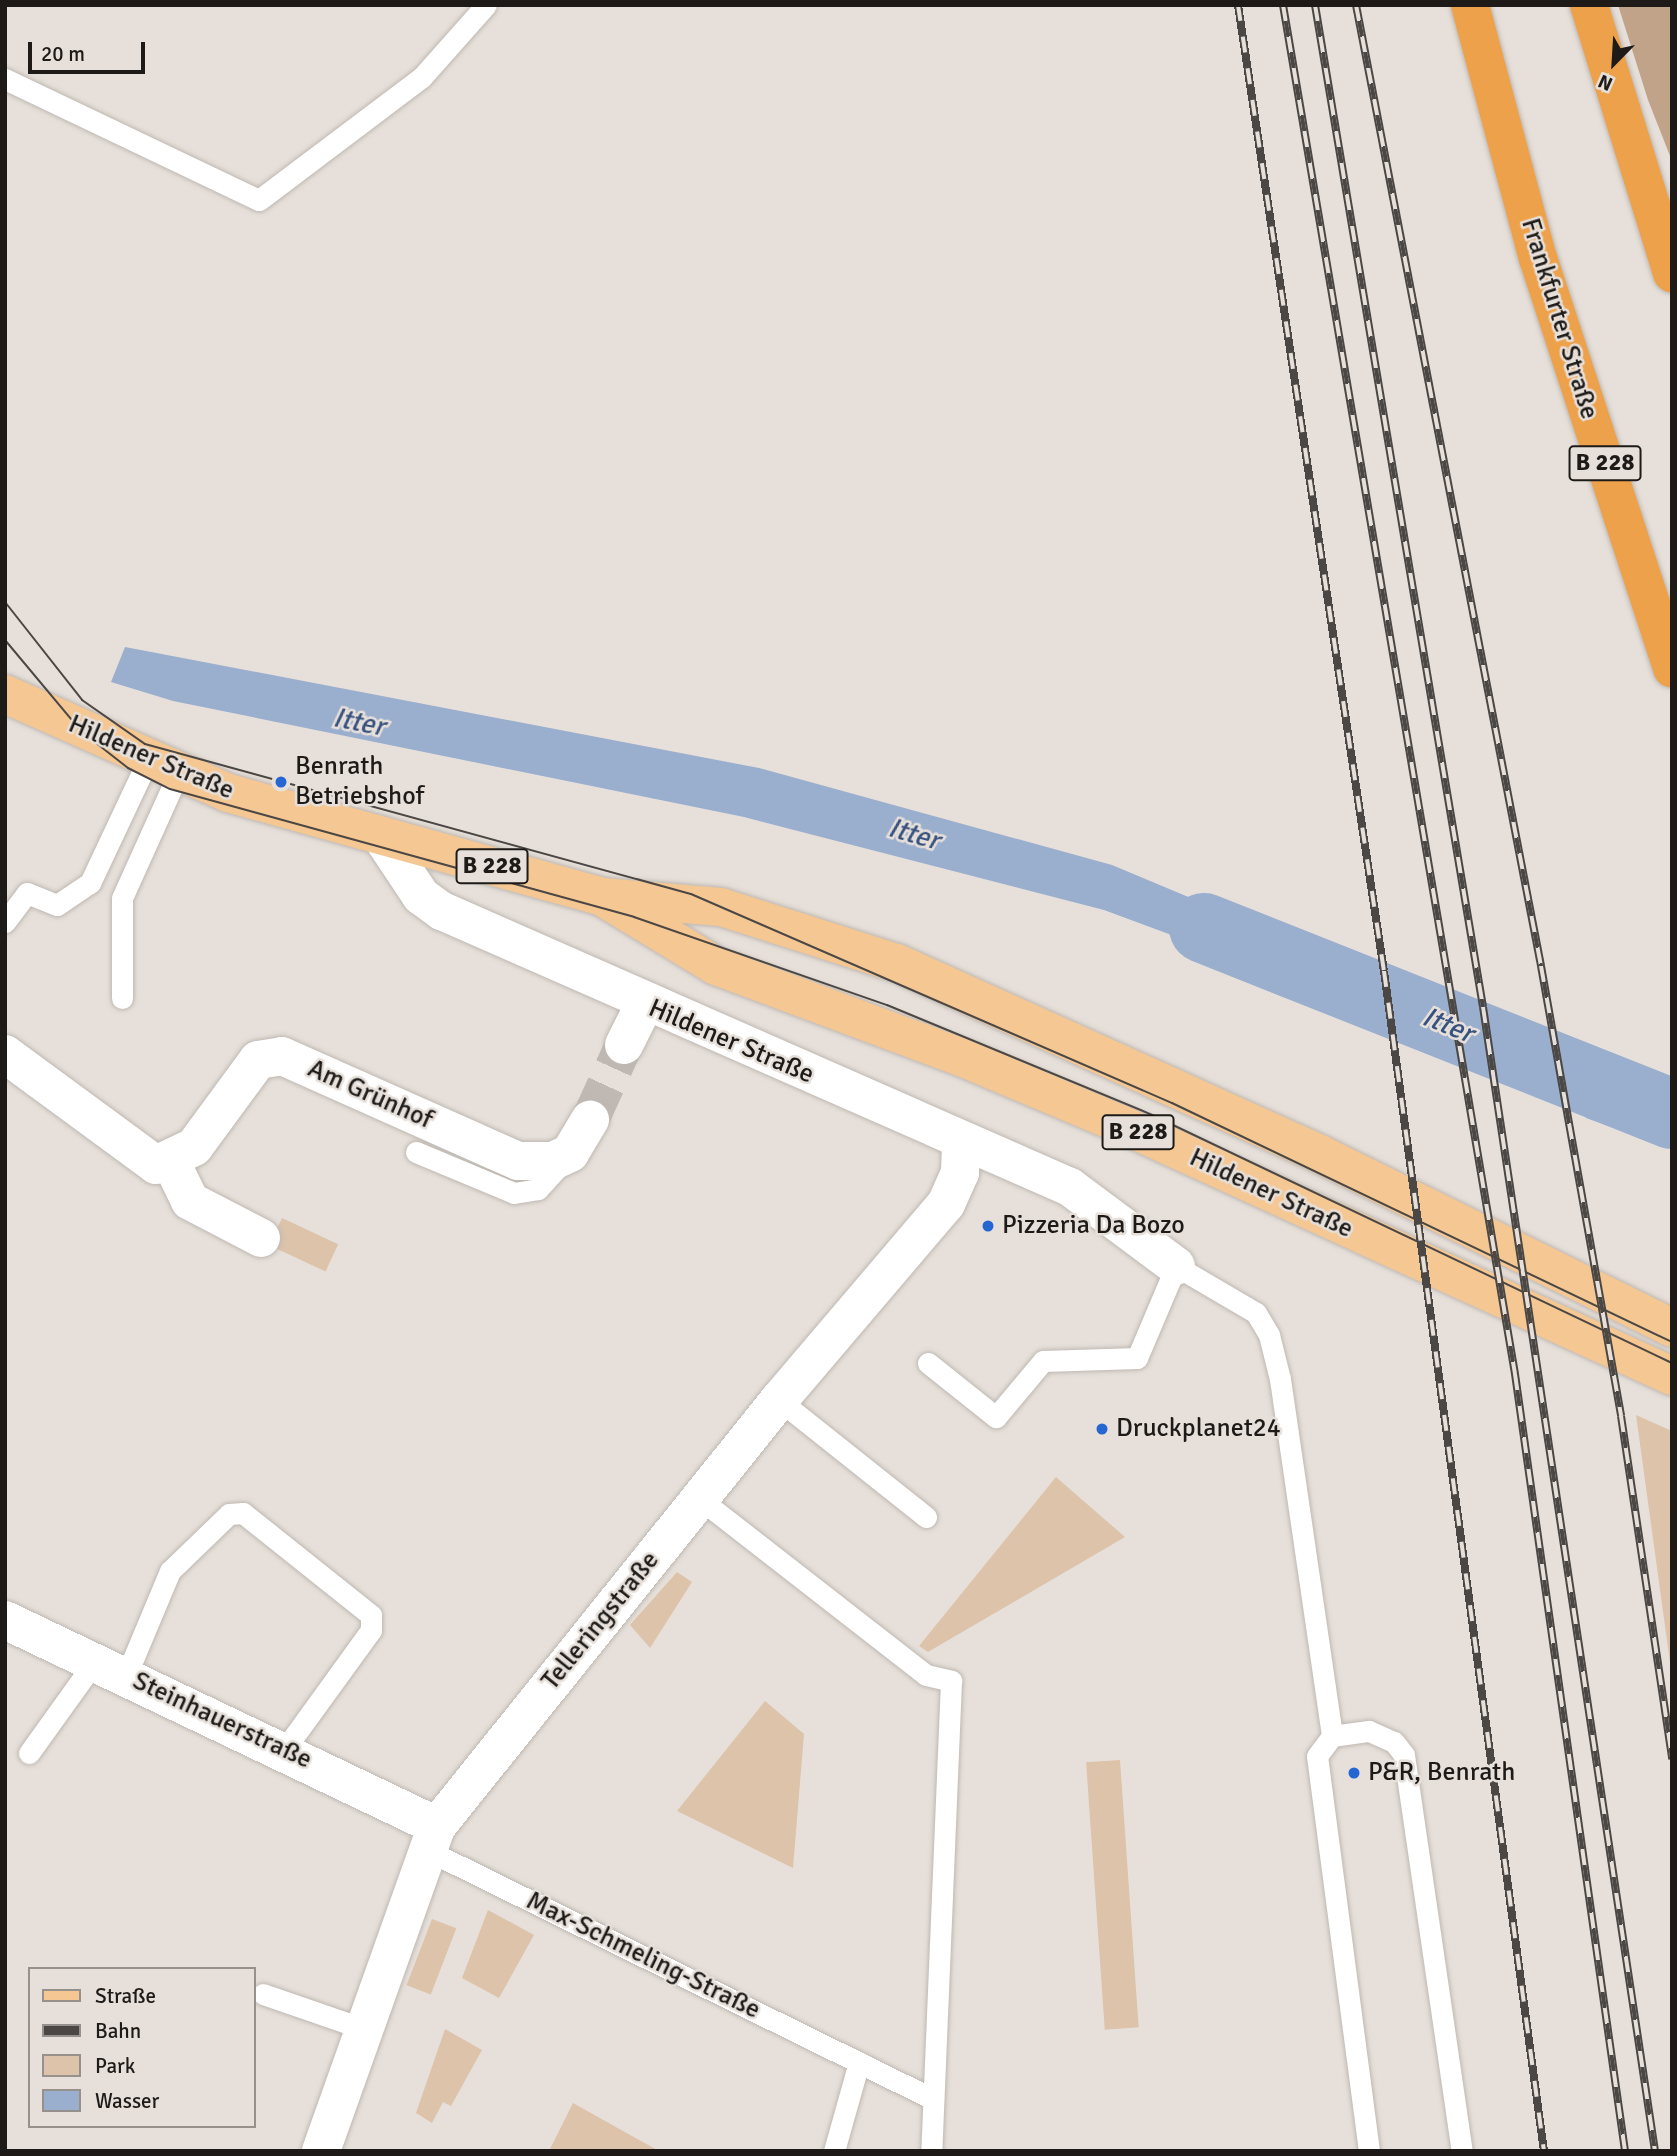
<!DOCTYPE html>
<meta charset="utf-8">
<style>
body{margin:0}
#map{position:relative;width:1677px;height:2156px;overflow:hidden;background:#e7e0da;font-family:Signika,sans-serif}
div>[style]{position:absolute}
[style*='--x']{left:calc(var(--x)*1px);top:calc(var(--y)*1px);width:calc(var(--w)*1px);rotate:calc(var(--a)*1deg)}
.green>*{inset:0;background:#dcc3aa;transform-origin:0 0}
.forest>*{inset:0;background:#c0a388}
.water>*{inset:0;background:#9aaece}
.river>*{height:70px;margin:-35px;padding:0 35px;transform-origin:35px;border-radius:35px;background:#9aaece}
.street-tunnel>*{height:38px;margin-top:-19px;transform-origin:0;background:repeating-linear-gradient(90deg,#bfb8b3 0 38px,transparent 0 57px)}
.roads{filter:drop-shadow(0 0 2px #bfb8b2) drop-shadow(0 0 2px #bfb8b2)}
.lane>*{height:21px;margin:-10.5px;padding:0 10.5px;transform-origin:10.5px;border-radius:10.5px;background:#fff}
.street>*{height:38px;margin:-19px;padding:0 19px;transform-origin:19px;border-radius:19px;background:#fff}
.primary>*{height:38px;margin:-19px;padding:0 19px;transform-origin:19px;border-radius:19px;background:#f5c793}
.highway>*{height:38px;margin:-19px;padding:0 19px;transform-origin:19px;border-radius:19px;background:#eea14b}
.tram>*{height:2px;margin:-1px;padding:0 1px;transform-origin:1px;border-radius:1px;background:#4b4744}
.rail>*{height:8px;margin-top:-4px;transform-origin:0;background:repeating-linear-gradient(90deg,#e7e0da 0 16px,#4b4744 0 32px);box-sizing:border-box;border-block:2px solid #4b4744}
.dots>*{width:19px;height:19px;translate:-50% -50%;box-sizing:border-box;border:4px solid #e7e0da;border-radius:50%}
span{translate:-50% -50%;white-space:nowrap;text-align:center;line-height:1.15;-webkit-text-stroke:5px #e7e0da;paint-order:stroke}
.shield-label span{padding:2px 5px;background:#e7e0da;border:2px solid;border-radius:5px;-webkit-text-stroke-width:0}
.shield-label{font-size:24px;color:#1d1a18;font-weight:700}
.street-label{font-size:26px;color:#1d1a18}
.poi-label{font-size:26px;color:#1d1a18}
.left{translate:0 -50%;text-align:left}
.water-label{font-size:28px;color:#37527f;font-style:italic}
.frame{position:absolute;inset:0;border:7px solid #1d1a18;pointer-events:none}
.legend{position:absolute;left:28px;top:1967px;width:228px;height:161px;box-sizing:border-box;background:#e7e0da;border:2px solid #96918c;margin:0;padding:9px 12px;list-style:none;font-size:21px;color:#1d1a18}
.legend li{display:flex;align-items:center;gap:14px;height:35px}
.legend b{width:35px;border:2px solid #96918c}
.north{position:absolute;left:1579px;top:28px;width:70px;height:70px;-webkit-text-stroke:5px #e7e0da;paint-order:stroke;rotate:204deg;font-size:19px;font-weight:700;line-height:28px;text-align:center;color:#1d1a18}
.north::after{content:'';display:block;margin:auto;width:24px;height:32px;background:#1d1a18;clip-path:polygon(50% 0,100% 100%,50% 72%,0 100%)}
.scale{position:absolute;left:28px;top:42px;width:117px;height:32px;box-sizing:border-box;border:4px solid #1d1a18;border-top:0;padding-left:9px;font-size:21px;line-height:24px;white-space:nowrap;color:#1d1a18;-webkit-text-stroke:5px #e7e0da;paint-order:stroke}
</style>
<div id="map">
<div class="green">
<div style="left:282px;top:1218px;width:62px;height:30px;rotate:25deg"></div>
<div style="clip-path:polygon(1636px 1415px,1672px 1431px,1672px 1677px)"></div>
<div style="clip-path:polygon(1056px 1477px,1125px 1537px,928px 1652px,919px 1646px)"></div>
<div style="clip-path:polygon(677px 1572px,692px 1582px,650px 1648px,630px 1625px)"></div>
<div style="clip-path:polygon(765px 1701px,804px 1734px,793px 1868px,677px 1811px)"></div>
<div style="left:1120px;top:1760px;width:268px;height:34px;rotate:86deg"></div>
<div style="clip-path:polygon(488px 1910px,534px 1935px,499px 1998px,462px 1978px)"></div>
<div style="left:432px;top:1919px;width:26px;height:71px;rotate:21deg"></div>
<div style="clip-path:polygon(445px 2029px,482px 2050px,451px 2106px,443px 2102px,432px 2123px,416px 2113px)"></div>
<div style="clip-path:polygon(573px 2103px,632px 2136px,659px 2151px,549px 2151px)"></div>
</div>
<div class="forest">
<div style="clip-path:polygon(1618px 5px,1672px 5px,1672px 161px,1648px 100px)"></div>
</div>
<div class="water">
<div style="clip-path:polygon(125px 647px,759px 768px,1112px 865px,1291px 940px,1296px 981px,1104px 910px,744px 817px,173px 701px,111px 682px)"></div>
<div style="clip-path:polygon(1330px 957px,1368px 973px,1372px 1011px,1335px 999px)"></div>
<div style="clip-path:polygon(1581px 1053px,1672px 1086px,1672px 1148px,1586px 1118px)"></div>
</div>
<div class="river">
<div style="--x:1204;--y:928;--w:504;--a:21.67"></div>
</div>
<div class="street-tunnel">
<div style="--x:590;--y:1120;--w:82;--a:-65.6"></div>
</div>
<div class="roads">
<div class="lane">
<div style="--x:5;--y:79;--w:281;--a:25.5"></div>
<div style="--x:259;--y:200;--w:204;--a:-37"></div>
<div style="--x:422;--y:77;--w:96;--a:-48.4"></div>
<div style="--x:5;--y:922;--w:36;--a:-53"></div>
<div style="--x:27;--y:893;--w:32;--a:22"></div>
<div style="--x:57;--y:905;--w:40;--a:-34"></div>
<div style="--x:90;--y:883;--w:136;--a:-64.8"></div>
<div style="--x:122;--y:998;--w:100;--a:-90"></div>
<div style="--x:122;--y:898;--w:136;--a:-65.7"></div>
<div style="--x:416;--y:1152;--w:106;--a:22.7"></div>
<div style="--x:514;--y:1193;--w:24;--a:-9"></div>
<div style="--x:538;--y:1189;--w:42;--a:-47.9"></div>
<div style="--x:928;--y:1363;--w:87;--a:38.5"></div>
<div style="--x:996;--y:1417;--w:73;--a:-50"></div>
<div style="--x:1043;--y:1361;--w:94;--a:-1.8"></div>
<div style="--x:1137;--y:1358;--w:100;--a:-67"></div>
<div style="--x:1176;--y:1266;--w:93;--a:30.4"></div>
<div style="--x:1256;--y:1313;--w:26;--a:59"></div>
<div style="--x:1269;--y:1335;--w:45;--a:76"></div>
<div style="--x:1280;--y:1379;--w:361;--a:81.7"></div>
<div style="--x:779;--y:1400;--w:188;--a:38.5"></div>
<div style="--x:700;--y:1499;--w:286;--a:37.9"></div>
<div style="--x:926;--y:1675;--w:26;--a:13"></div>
<div style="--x:951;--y:1681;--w:470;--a:92.4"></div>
<div style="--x:126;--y:1676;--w:114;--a:-67.3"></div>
<div style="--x:170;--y:1571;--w:82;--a:-44"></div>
<div style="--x:229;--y:1514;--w:14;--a:-4"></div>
<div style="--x:243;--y:1513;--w:164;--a:38.6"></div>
<div style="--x:371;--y:1615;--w:15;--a:90"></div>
<div style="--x:371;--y:1630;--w:148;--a:125.9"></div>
<div style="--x:29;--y:1753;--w:113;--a:-54.3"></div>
<div style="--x:427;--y:1850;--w:564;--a:26.2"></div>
<div style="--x:263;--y:1994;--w:107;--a:19.1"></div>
<div style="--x:834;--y:2151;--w:92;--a:-74.3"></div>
<div style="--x:1369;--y:2151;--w:398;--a:-97.5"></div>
<div style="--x:1317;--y:1756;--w:25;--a:-53"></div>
<div style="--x:1332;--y:1736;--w:37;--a:-8"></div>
<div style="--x:1369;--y:1731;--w:27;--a:24"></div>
<div style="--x:1394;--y:1742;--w:16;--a:52"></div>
<div style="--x:1404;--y:1755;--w:400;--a:81.7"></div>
</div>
<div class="street">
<div style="--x:381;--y:836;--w:72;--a:56.3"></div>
<div style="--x:421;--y:896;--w:26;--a:36"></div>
<div style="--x:442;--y:911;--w:686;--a:23.73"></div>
<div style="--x:1070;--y:1187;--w:132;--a:36.7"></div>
<div style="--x:624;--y:1045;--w:45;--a:-63.4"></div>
<div style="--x:5;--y:1054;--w:187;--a:36.3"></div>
<div style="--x:156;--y:1165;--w:42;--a:-25.3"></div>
<div style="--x:194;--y:1147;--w:108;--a:-53.7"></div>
<div style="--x:258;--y:1060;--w:24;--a:-9"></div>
<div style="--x:282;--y:1056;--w:258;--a:24"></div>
<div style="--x:518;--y:1161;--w:35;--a:0"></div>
<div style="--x:553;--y:1161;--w:19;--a:-25"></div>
<div style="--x:570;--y:1153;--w:39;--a:-59"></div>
<div style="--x:171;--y:1162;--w:43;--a:64"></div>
<div style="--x:190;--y:1201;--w:80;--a:27.5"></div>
<div style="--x:5;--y:1620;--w:479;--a:25.5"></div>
<div style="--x:321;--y:2151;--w:345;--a:-70.4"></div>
<div style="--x:437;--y:1826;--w:546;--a:-51.24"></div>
<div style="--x:779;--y:1400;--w:257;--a:-49.6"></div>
<div style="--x:946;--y:1204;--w:34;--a:-66"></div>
<div style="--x:960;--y:1173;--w:32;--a:-88"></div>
</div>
<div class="primary">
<div style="--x:5;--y:694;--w:244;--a:23.9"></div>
<div style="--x:228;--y:793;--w:388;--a:15.5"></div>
<div style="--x:602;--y:897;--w:119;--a:4.8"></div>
<div style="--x:721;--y:907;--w:185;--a:17.7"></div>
<div style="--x:897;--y:963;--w:466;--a:24.3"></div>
<div style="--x:1322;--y:1155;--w:390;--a:26.3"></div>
<div style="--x:604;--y:898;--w:131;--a:31.3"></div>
<div style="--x:716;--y:966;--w:261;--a:20.4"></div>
<div style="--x:961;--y:1057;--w:176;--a:22.8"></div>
<div style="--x:1123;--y:1125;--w:604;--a:24.57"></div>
</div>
<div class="highway">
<div style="--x:1470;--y:5;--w:262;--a:75"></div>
<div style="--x:1538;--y:258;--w:432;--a:71.9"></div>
<div style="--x:1589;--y:5;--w:281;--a:72.8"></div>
</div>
</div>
<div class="tram">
<div style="--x:5;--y:602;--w:125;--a:51.8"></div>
<div style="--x:82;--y:700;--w:77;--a:34.9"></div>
<div style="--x:145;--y:744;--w:566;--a:15.36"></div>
<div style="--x:691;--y:894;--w:524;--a:23.49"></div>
<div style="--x:1172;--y:1103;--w:554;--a:25.55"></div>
<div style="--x:5;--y:640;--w:120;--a:50.1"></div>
<div style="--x:82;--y:732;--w:58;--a:38"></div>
<div style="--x:128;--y:768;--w:47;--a:26.6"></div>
<div style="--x:170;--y:789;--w:481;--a:15.4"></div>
<div style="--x:634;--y:917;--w:268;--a:19.2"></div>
<div style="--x:887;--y:1005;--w:287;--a:22.5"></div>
<div style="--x:1152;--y:1115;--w:576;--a:25.5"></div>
</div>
<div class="rail">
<div style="--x:1238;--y:5;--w:977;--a:81.41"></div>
<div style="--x:1384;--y:971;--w:1191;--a:82.28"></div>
<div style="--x:1283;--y:5;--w:1389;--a:80.38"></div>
<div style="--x:1515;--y:1374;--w:785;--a:81.94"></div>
<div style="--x:1315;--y:5;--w:1016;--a:80.48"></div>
<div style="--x:1483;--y:1007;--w:1157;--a:81.45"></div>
<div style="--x:1356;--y:5;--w:979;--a:79.1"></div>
<div style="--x:1541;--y:966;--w:457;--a:79.9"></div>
<div style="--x:1621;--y:1416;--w:347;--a:81.5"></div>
</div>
<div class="dots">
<div style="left:281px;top:782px;background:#2666d3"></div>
<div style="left:988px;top:1226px;background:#2666d3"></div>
<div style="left:1102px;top:1429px;background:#2666d3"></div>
<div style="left:1354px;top:1773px;background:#2666d3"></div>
</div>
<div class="shield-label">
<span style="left:1605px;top:463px">B 228</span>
<span style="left:492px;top:866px">B 228</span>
<span style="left:1138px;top:1132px">B 228</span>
</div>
<div class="street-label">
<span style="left:1559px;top:319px;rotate:73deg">Frankfurter Straße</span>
<span style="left:151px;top:758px;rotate:23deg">Hildener Straße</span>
<span style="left:731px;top:1042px;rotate:23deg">Hildener Straße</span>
<span style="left:370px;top:1095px;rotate:24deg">Am Grünhof</span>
<span style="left:1271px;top:1194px;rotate:25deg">Hildener Straße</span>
<span style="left:601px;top:1621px;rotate:-51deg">Telleringstraße</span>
<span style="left:222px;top:1721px;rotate:25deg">Steinhauerstraße</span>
<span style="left:643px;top:1956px;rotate:26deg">Max-Schmeling-Straße</span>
</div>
<div class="poi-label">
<span class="left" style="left:295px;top:782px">Benrath<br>Betriebshof</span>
<span class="left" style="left:1002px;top:1226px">Pizzeria Da Bozo</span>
<span class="left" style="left:1116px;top:1429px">Druckplanet24</span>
<span class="left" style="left:1368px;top:1773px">P&amp;R, Benrath</span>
</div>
<div class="water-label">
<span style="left:359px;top:722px;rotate:11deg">Itter</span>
<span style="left:914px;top:834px;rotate:16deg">Itter</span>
<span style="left:1448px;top:1025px;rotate:22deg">Itter</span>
</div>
<div class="frame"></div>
<ul class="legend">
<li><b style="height:9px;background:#f5c793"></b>Straße</li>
<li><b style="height:9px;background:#4b4744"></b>Bahn</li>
<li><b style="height:19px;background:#dcc3aa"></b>Park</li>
<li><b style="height:19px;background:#9aaece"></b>Wasser</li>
</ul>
<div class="north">N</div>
<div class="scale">20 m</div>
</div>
